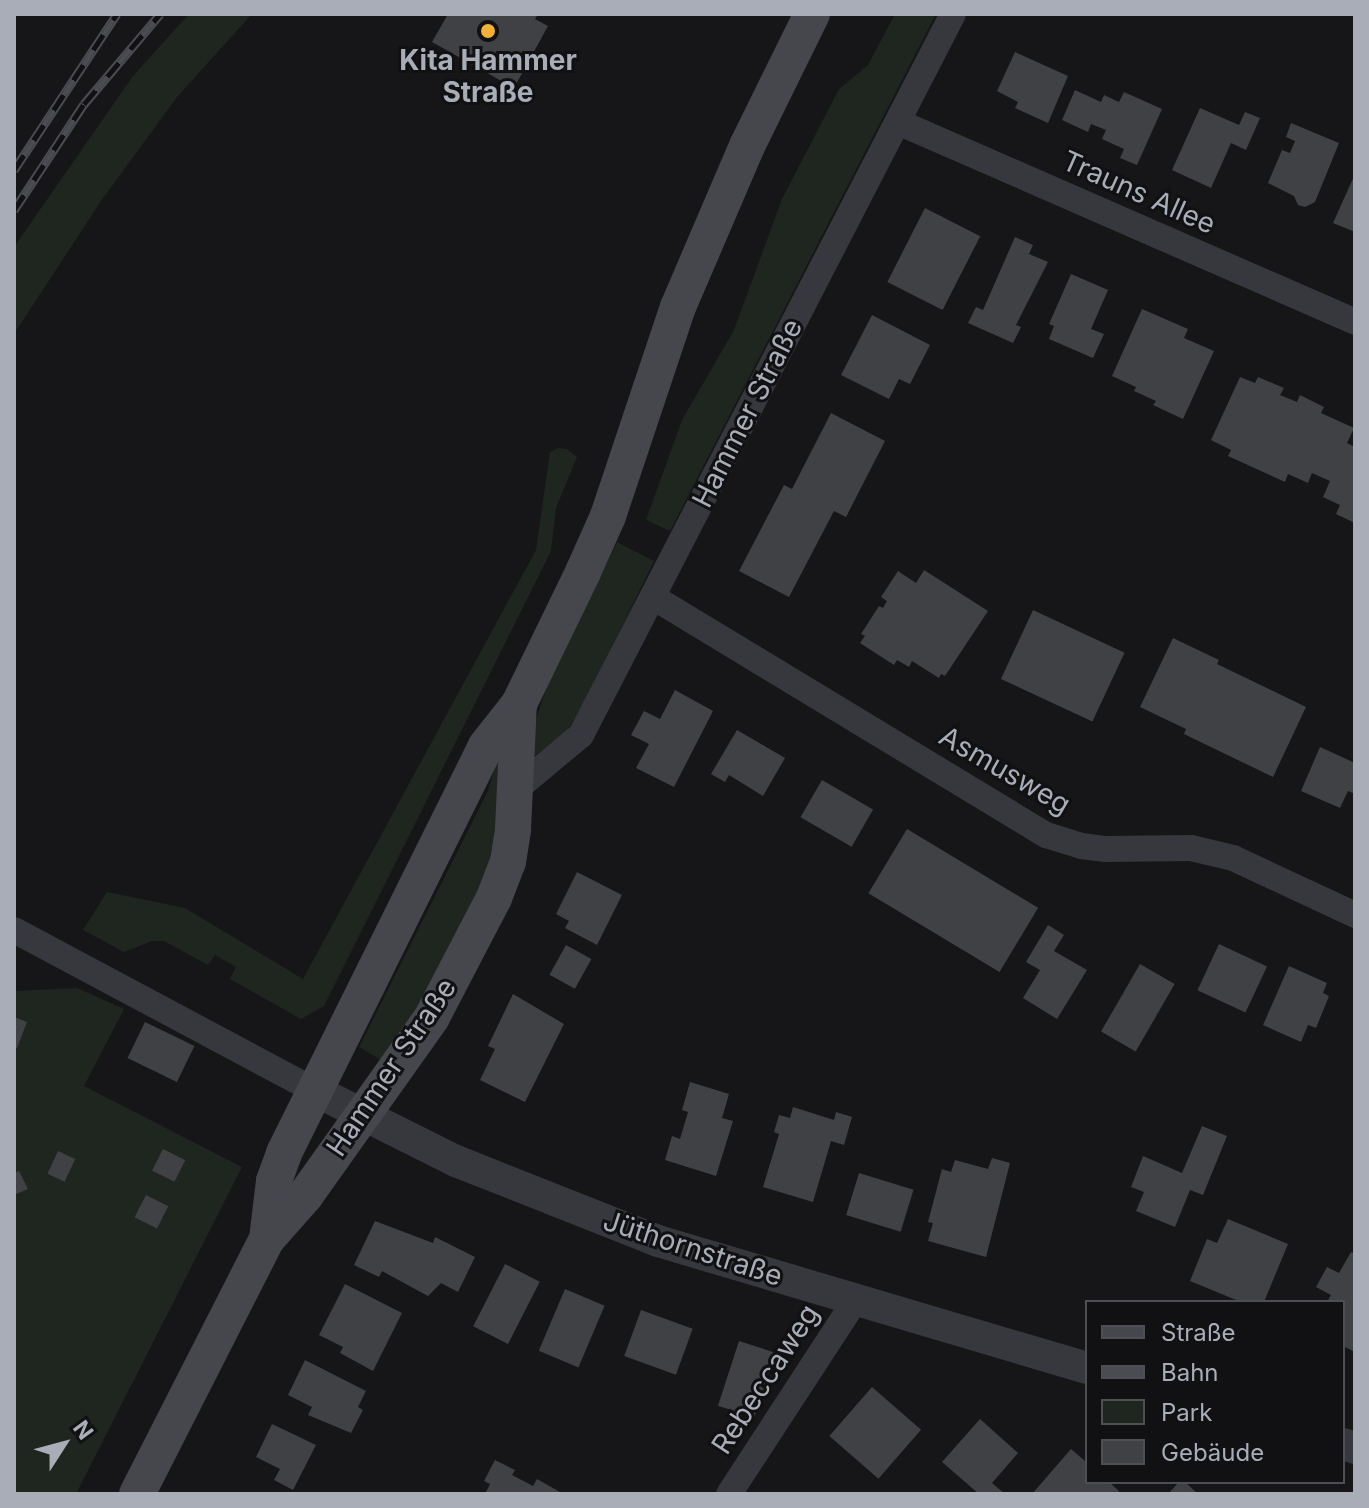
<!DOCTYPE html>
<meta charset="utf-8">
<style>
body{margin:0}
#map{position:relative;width:1369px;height:1508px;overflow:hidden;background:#161618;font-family:Inter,sans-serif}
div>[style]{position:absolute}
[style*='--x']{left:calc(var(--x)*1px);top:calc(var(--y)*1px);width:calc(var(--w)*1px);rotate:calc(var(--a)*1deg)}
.green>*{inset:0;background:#1e261f}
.building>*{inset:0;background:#404145;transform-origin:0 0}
.minor>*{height:26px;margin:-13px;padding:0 13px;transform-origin:13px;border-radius:13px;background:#37383d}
.tertiary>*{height:32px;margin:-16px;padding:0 16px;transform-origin:16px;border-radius:16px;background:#37383d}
.secondary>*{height:36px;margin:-18px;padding:0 18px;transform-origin:18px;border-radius:18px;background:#45474d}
.rail>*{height:9px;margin-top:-4.5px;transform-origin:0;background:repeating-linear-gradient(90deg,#111113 0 18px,#4a4c52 0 36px);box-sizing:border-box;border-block:2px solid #4a4c52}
.dots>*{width:22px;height:22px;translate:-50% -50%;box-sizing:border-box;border:4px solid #111113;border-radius:50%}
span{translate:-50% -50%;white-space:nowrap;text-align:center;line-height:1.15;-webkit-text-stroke:6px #111113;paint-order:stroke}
.poi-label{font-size:28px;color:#a8adb8;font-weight:700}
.street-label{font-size:28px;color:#a8adb8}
.frame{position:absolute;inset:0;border:16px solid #a8adb8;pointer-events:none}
.legend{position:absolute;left:1085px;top:1300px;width:260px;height:184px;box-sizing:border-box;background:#111113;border:2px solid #4d4f55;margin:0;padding:10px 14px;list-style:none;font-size:24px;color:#a8adb8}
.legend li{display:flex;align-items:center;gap:16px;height:40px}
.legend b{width:40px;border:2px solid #4d4f55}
.north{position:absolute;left:24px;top:1404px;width:80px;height:80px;-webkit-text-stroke:6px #111113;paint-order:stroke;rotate:54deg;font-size:22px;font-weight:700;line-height:32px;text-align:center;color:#a8adb8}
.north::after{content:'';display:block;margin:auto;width:28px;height:36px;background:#a8adb8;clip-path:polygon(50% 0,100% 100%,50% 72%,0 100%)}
</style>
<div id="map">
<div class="green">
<div style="clip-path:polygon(189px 14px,252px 14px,177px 97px,101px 201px,14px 334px,14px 247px,133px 76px)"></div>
<div style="clip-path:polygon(895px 14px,936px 14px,670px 531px,646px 520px,682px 420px,734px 330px,782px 199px,839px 89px,868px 65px)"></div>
<div style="clip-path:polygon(558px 448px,567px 449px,577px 457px,556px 508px,551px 551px,324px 1006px,301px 1019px,230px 979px,236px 967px,215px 955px,208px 965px,164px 941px,152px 941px,124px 952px,83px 930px,107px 892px,185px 908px,303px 979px,536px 550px,550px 452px)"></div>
<div style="clip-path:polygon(617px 542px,654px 561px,582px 708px,566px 732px,529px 760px,536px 720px,547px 686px)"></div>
<div style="clip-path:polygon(499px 754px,497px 857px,438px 980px,381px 1060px,359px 1047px,488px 791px)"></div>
<div style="clip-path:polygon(77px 988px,124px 1009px,84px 1086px,242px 1167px,76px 1494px,14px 1494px,14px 991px)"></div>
</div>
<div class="building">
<div style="clip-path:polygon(448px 14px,538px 14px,535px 19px,548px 26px,514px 88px,432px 42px)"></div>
<div style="clip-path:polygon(1015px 52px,1068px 76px,1048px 123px,1015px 108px,1018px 102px,997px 91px)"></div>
<div style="clip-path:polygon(1075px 90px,1101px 102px,1104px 95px,1119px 102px,1124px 92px,1162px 109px,1137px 165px,1120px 158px,1124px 149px,1102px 139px,1106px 130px,1091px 124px,1088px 132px,1062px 120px)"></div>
<div style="clip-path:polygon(1200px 108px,1239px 125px,1245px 112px,1260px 118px,1246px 150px,1231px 143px,1211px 188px,1172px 170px)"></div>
<div style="clip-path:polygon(1291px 123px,1339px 143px,1315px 202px,1305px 207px,1298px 205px,1294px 196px,1268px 183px,1282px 150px,1290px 153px,1295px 141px,1286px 137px)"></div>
<div style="clip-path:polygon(1355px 174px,1355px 232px,1333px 223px)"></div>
<div style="left:925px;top:208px;width:62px;height:83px;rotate:27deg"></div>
<div style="clip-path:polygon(1015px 237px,1033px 245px,1029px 254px,1048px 262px,1016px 325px,1021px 327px,1013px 343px,968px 323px,976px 307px,983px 310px)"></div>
<div style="clip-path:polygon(1071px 274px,1108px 290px,1091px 329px,1104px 334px,1093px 358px,1049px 339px,1054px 326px,1049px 324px)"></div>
<div style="clip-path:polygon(1142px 309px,1188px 329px,1184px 338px,1214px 351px,1183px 419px,1153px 405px,1156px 401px,1134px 391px,1136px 387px,1112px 376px)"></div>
<div style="clip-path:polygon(872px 315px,930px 345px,910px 384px,899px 379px,889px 399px,841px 375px)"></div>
<div style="clip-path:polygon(1240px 377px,1255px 383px,1258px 377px,1284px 388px,1280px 395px,1297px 402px,1300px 395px,1324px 407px,1321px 413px,1354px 428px,1347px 443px,1355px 447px,1355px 523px,1336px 514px,1340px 505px,1323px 497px,1330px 481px,1312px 473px,1308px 483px,1288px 474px,1285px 482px,1228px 456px,1231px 450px,1211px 440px)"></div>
<div style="clip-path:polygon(831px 413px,885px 441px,846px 517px,834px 511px,789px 597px,739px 571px,784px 485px,792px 489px)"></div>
<div style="clip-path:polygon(924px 570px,988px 611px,945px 676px,941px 674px,939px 678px,912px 661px,909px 667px,897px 660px,894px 665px,860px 643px,865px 636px,861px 634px,879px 606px,883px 608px,887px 601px,881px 597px,898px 571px,916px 583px)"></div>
<div style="left:1033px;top:610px;width:101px;height:76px;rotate:25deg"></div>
<div style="clip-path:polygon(1173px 638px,1219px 660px,1217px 664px,1306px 707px,1273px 777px,1184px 734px,1186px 729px,1140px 707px)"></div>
<div style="clip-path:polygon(675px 690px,713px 711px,674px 787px,636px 768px,649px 744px,631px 735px,644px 711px,660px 719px)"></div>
<div style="clip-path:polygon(737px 730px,785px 758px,763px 796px,729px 775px,725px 782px,711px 774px)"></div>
<div style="clip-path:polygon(1320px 747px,1355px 763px,1355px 794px,1348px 791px,1340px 808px,1301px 791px)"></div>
<div style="left:822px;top:780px;width:59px;height:43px;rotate:30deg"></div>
<div style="left:907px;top:829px;width:153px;height:75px;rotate:31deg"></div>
<div style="clip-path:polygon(577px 872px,622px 895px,597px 945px,565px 928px,569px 921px,556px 914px)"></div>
<div style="clip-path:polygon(1048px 925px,1064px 935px,1054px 951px,1087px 970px,1057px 1019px,1023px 998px,1040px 970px,1026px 962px)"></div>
<div style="left:1219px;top:944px;width:53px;height:51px;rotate:25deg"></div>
<div style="left:566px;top:945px;width:29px;height:34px;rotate:29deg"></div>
<div style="left:1140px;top:964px;width:40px;height:78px;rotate:30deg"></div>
<div style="clip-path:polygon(1289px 966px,1327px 983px,1323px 993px,1329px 996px,1316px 1028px,1308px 1025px,1301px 1042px,1263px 1025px)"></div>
<div style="clip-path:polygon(513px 994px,564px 1024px,525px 1102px,480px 1080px,495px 1049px,488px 1046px)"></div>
<div style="clip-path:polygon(14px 1017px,27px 1022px,17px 1048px,14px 1047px)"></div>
<div style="left:145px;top:1022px;width:55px;height:40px;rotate:26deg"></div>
<div style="clip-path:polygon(690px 1082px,729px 1094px,722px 1118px,733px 1121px,716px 1176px,665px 1160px,672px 1136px,680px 1139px,688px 1112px,682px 1110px)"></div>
<div style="clip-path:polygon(793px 1107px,834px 1120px,836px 1112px,852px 1117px,844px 1145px,831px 1141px,813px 1202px,763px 1187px,779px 1134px,774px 1132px,779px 1115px,790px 1118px)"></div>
<div style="clip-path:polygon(1202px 1126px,1227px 1136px,1203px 1195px,1190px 1190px,1175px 1227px,1136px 1211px,1144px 1192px,1131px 1187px,1143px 1156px,1182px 1173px)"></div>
<div style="left:163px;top:1149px;width:25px;height:24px;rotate:27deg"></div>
<div style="left:58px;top:1151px;width:19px;height:25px;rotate:25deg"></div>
<div style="clip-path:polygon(992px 1158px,1010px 1163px,986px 1257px,928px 1241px,933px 1223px,928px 1222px,942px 1169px,951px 1172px,955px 1160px,988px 1169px)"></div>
<div style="clip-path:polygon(19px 1171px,28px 1189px,14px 1195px,14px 1173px)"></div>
<div style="left:859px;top:1173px;width:57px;height:44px;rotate:17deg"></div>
<div style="left:146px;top:1195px;width:25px;height:25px;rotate:27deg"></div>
<div style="clip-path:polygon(1228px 1219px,1288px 1244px,1264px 1302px,1241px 1302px,1190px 1281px,1207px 1239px,1217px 1243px)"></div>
<div style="clip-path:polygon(375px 1221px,433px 1243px,435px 1237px,475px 1257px,458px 1292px,441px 1283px,428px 1296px,382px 1271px,379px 1277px,354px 1265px)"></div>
<div style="clip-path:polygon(1351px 1252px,1355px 1254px,1355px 1352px,1343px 1346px,1343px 1302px,1327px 1302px,1331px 1295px,1316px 1287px,1327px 1267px,1339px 1273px)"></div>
<div style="left:505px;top:1264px;width:39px;height:70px;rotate:27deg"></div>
<div style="clip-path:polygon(345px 1284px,402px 1313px,373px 1371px,340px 1353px,343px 1347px,319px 1335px)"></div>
<div style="left:565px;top:1289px;width:43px;height:67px;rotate:23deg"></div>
<div style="left:641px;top:1310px;width:55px;height:49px;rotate:20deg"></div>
<div style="left:739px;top:1341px;width:38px;height:68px;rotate:18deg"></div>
<div style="clip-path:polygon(305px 1360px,366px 1391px,358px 1407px,363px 1410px,351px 1433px,308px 1415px,312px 1407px,288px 1395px)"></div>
<div style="left:872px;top:1387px;width:65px;height:65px;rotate:41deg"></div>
<div style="clip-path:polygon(980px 1419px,1018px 1453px,992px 1483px,1005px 1494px,979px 1494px,942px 1462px)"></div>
<div style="clip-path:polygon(272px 1424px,316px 1445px,293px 1490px,274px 1480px,280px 1469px,256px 1457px)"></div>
<div style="clip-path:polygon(1071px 1449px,1085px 1461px,1087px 1458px,1087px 1482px,1109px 1482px,1119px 1491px,1117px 1494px,1032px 1494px)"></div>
<div style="clip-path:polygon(495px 1460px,515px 1470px,512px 1475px,533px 1486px,537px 1479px,560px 1492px,485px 1494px,490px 1484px,484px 1481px)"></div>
<div style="clip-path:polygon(1179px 1482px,1185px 1482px,1198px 1494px,1168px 1494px)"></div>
</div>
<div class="minor">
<div style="--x:898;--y:122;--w:499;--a:23.6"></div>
<div style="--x:653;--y:597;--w:459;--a:31.2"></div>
<div style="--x:1046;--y:835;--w:37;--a:17"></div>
<div style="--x:1081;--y:846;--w:25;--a:7"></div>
<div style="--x:1106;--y:849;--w:85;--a:-0.7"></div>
<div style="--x:1191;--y:848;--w:43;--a:13.4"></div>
<div style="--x:1233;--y:858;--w:135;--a:25"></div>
<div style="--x:514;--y:791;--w:87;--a:-39.9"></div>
<div style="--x:581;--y:735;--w:811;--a:-62.71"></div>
<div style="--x:14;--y:930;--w:340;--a:28.1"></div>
<div style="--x:729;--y:1494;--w:233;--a:-56.9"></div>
</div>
<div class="tertiary">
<div style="--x:314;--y:1090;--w:159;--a:26.6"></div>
<div style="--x:456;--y:1161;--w:217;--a:21.6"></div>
<div style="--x:658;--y:1241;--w:447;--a:16.5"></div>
<div style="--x:1343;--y:1444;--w:13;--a:18"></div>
</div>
<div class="secondary">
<div style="--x:267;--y:1239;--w:58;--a:-83.1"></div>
<div style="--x:274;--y:1181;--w:30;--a:-70"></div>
<div style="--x:284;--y:1153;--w:454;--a:-63.6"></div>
<div style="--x:486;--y:746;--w:53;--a:-51.8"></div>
<div style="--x:519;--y:704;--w:147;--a:-64.1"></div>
<div style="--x:583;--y:572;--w:61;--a:-65.9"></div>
<div style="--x:608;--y:516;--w:220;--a:-71.5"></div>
<div style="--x:678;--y:307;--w:175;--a:-66.8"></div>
<div style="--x:747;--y:146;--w:147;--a:-63.8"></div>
<div style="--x:137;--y:1494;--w:286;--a:-63"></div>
<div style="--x:267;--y:1239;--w:57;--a:-48.5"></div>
<div style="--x:305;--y:1196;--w:219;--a:-54.6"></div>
<div style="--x:432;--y:1017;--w:134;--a:-62.5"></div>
<div style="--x:494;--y:898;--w:39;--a:-69"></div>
<div style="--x:508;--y:862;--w:33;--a:-81"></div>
<div style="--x:513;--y:829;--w:125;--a:-87.3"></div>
</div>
<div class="rail">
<div style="--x:14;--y:170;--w:187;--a:-56.6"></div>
<div style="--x:14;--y:210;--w:127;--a:-56.6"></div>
<div style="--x:84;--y:104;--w:118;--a:-49.8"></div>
</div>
<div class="dots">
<div style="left:488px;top:31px;background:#f2b134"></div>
</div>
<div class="poi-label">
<span style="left:488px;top:76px">Kita Hammer<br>Straße</span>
</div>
<div class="street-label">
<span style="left:1139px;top:192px;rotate:24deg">Trauns Allee</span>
<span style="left:747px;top:413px;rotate:-63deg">Hammer Straße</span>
<span style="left:1005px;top:770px;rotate:30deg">Asmusweg</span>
<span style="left:391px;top:1067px;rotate:-56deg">Hammer Straße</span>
<span style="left:693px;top:1248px;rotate:18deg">Jüthornstraße</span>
<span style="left:765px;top:1379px;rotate:-57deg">Rebeccaweg</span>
</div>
<div class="frame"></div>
<ul class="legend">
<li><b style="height:10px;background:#45474d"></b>Straße</li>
<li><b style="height:10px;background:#4a4c52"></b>Bahn</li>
<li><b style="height:22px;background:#1e261f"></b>Park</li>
<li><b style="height:22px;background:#404145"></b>Gebäude</li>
</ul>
<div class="north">N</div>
</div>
